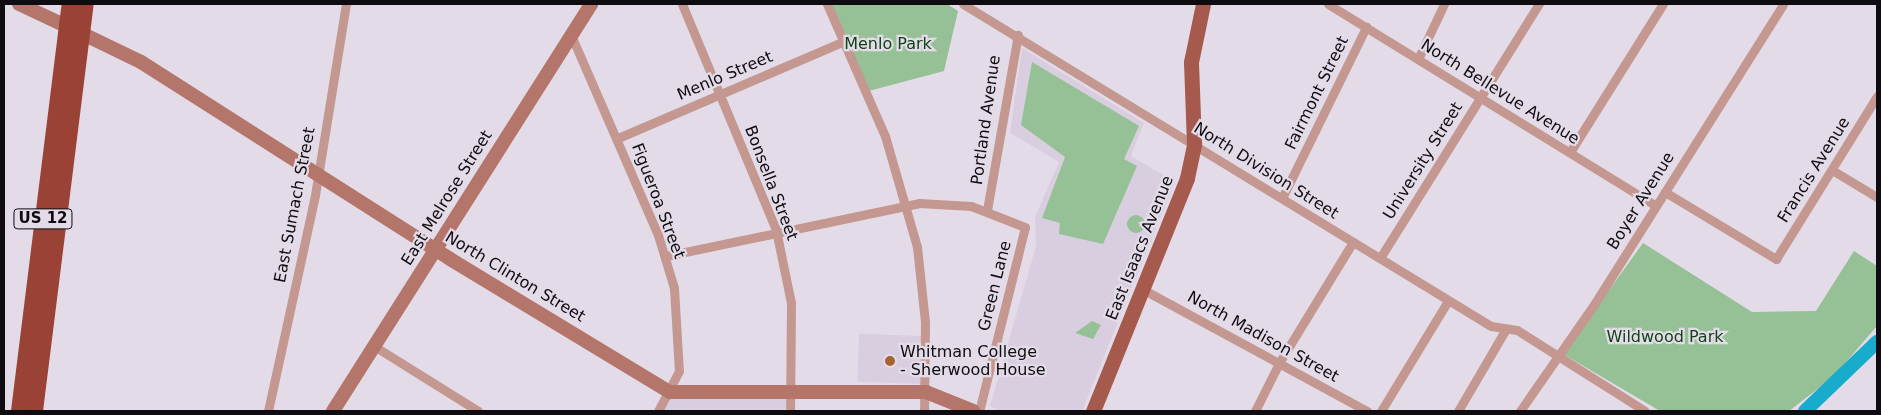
<!DOCTYPE html>
<style>
body{margin:0}
#map{position:relative;width:1881px;height:415px;overflow:hidden;background:#e3dce8;font-family:"DejaVu Sans",sans-serif}
div>[style]{position:absolute}
[style*='--x']{left:calc(var(--x)*1px);top:calc(var(--y)*1px);width:calc(var(--w)*1px);rotate:calc(var(--a)*1deg)}
.built>*{inset:0;background:#d9cee0;transform-origin:0 0}
.green>*{inset:0;background:#96c096}
.round{border-radius:50%}
.river>*{height:14px;margin:-7px;padding:0 7px;transform-origin:7px;border-radius:7px;background:#17abcc}
.street>*{height:9px;margin:-4.5px;padding:0 4.5px;transform-origin:4.5px;border-radius:4.5px;background:#c49890}
.secondary>*{height:14px;margin:-7px;padding:0 7px;transform-origin:7px;border-radius:7px;background:#b4756a}
.primary>*{height:15px;margin:-7.5px;padding:0 7.5px;transform-origin:7.5px;border-radius:7.5px;background:#a65a4e}
.highway>*{height:18px;margin:-9px;padding:0 9px;transform-origin:9px;border-radius:9px;background:#9a4235}
.dots>*{width:14px;height:14px;translate:-50% -50%;box-sizing:border-box;border:2px solid #e3dce8;border-radius:50%}
span{translate:-50% -50%;white-space:nowrap;text-align:center;line-height:1.15;-webkit-text-stroke:4.5px #e3dce8;paint-order:stroke}
.shield-label span{padding:1px 4px;background:#e3dce8;border:1px solid;border-radius:4px;-webkit-text-stroke-width:0}
.shield-label{font-size:15px;color:#0e0c10;font-weight:700}
.park-label{font-size:16px;color:#0f4215}
.street-label{font-size:16px;color:#0e0c10}
.poi-label{font-size:16px;color:#0e0c10}
.left{translate:0 -50%;text-align:left}
.frame{position:absolute;inset:0;border:5px solid #0e0c10;pointer-events:none}
</style>
<div id="map">
<div class="built">
<div style="clip-path:polygon(1022px 48px,1144px 123px,1131px 156px,1175px 182px,1082px 411px,1000px 411px,990px 406px,1036px 246px,1035px 217px,1059px 162px,1010px 133px)"></div>
<div style="left:923px;top:336px;width:48px;height:64px;rotate:92deg"></div>
<div style="clip-path:polygon(790px 394px,784px 411px,663px 411px,672px 396px)"></div>
</div>
<div class="green">
<div style="clip-path:polygon(827px 4px,947px 4px,958px 11px,944px 71px,865px 92px)"></div>
<div style="clip-path:polygon(1032px 62px,1139px 126px,1124px 159px,1137px 166px,1103px 244px,1059px 234px,1060px 223px,1042px 218px,1065px 157px,1021px 125px)"></div>
<div class="round" style="left:1127px;top:215px;width:18px;height:18px"></div>
<div style="clip-path:polygon(1643px 243px,1752px 312px,1816px 311px,1854px 251px,1877px 266px,1877px 326px,1834px 376px,1789px 411px,1660px 411px,1563px 354px)"></div>
<div style="clip-path:polygon(1092px 321px,1101px 325px,1093px 339px,1075px 333px)"></div>
</div>
<div class="river">
<div style="--x:1805;--y:411;--w:100;--a:-43.8"></div>
</div>
<div class="street">
<div style="--x:682;--y:4;--w:245;--a:67.4"></div>
<div style="--x:776;--y:230;--w:75;--a:78.4"></div>
<div style="--x:791;--y:303;--w:108;--a:90.5"></div>
<div style="--x:827;--y:4;--w:144;--a:66.3"></div>
<div style="--x:885;--y:136;--w:116;--a:73.9"></div>
<div style="--x:917;--y:247;--w:75;--a:83.9"></div>
<div style="--x:925;--y:322;--w:89;--a:90.6"></div>
<div style="--x:963;--y:4;--w:618;--a:31.38"></div>
<div style="--x:1491;--y:326;--w:26;--a:9"></div>
<div style="--x:1517;--y:330;--w:151;--a:32.3"></div>
<div style="--x:1328;--y:4;--w:385;--a:31.6"></div>
<div style="--x:571;--y:35;--w:218;--a:66.5"></div>
<div style="--x:658;--y:235;--w:55;--a:73.2"></div>
<div style="--x:674;--y:288;--w:83;--a:86.6"></div>
<div style="--x:679;--y:371;--w:45;--a:117.7"></div>
<div style="--x:1418;--y:59;--w:61;--a:-64.7"></div>
<div style="--x:618;--y:138;--w:246;--a:-23.2"></div>
<div style="--x:1570;--y:152;--w:175;--a:-57.9"></div>
<div style="--x:1832;--y:170;--w:52;--a:31"></div>
<div style="--x:1665;--y:192;--w:130;--a:31.1"></div>
<div style="--x:1776;--y:259;--w:192;--a:-58.2"></div>
<div style="--x:1282;--y:198;--w:191;--a:-63.8"></div>
<div style="--x:987;--y:210;--w:178;--a:-80"></div>
<div style="--x:666;--y:256;--w:258;--a:-11.8"></div>
<div style="--x:919;--y:203;--w:52;--a:3.3"></div>
<div style="--x:971;--y:206;--w:58;--a:21.3"></div>
<div style="--x:1025;--y:227;--w:190;--a:104"></div>
<div style="--x:1380;--y:258;--w:300;--a:-58"></div>
<div style="--x:1144;--y:290;--w:254;--a:28.5"></div>
<div style="--x:374;--y:346;--w:123;--a:32"></div>
<div style="--x:268;--y:411;--w:221;--a:-77.7"></div>
<div style="--x:315;--y:195;--w:193;--a:-80.8"></div>
<div style="--x:1255;--y:411;--w:54;--a:-63.4"></div>
<div style="--x:1279;--y:363;--w:142;--a:-58.6"></div>
<div style="--x:1381;--y:411;--w:129;--a:-58.7"></div>
<div style="--x:1458;--y:411;--w:95;--a:-59.7"></div>
<div style="--x:1520;--y:411;--w:131;--a:-55.2"></div>
<div style="--x:1595;--y:303;--w:353;--a:-57.8"></div>
</div>
<div class="secondary">
<div style="--x:19;--y:4;--w:54;--a:25.1"></div>
<div style="--x:81;--y:33;--w:67;--a:25.8"></div>
<div style="--x:141;--y:62;--w:366;--a:32.5"></div>
<div style="--x:450;--y:259;--w:257;--a:31.2"></div>
<div style="--x:670;--y:392;--w:256;--a:0"></div>
<div style="--x:926;--y:392;--w:51;--a:22"></div>
<div style="--x:333;--y:411;--w:482;--a:-57.6"></div>
</div>
<div class="primary">
<div style="--x:1093;--y:411;--w:251;--a:-68"></div>
<div style="--x:1187;--y:178;--w:35;--a:-78"></div>
<div style="--x:1194;--y:144;--w:82;--a:-92.1"></div>
<div style="--x:1191;--y:62;--w:59;--a:-78.3"></div>
</div>
<div class="highway">
<div style="--x:20;--y:411;--w:410;--a:-82.9"></div>
<div style="--x:34;--y:411;--w:410;--a:-82.9"></div>
</div>
<div class="dots">
<div style="left:890px;top:361px;background:#a76431"></div>
</div>
<div class="shield-label">
<span style="left:43px;top:219px">US 12</span>
</div>
<div class="park-label">
<span style="left:888px;top:44px">Menlo Park</span>
<span style="left:1665px;top:337px">Wildwood Park</span>
</div>
<div class="street-label">
<span style="left:725px;top:76px;rotate:-23deg">Menlo Street</span>
<span style="left:1500px;top:92px;rotate:32deg">North Bellevue Avenue</span>
<span style="left:1317px;top:93px;rotate:-64deg">Fairmont Street</span>
<span style="left:986px;top:120px;rotate:-82deg">Portland Avenue</span>
<span style="left:1423px;top:161px;rotate:-58deg">University Street</span>
<span style="left:1814px;top:170px;rotate:-58deg">Francis Avenue</span>
<span style="left:1266px;top:171px;rotate:32deg">North Division Street</span>
<span style="left:771px;top:183px;rotate:69deg">Bonsella Street</span>
<span style="left:447px;top:198px;rotate:-58deg">East Melrose Street</span>
<span style="left:658px;top:201px;rotate:69deg">Figueroa Street</span>
<span style="left:1641px;top:201px;rotate:-58deg">Boyer Avenue</span>
<span style="left:295px;top:205px;rotate:-79deg">East Sumach Street</span>
<span style="left:1140px;top:248px;rotate:-68deg">East Isaacs Avenue</span>
<span style="left:515px;top:277px;rotate:31deg">North Clinton Street</span>
<span style="left:995px;top:286px;rotate:-76deg">Green Lane</span>
<span style="left:1263px;top:337px;rotate:29deg">North Madison Street</span>
</div>
<div class="poi-label">
<span class="left" style="left:900px;top:361px">Whitman College<br>- Sherwood House</span>
</div>
<div class="frame"></div>
</div>
